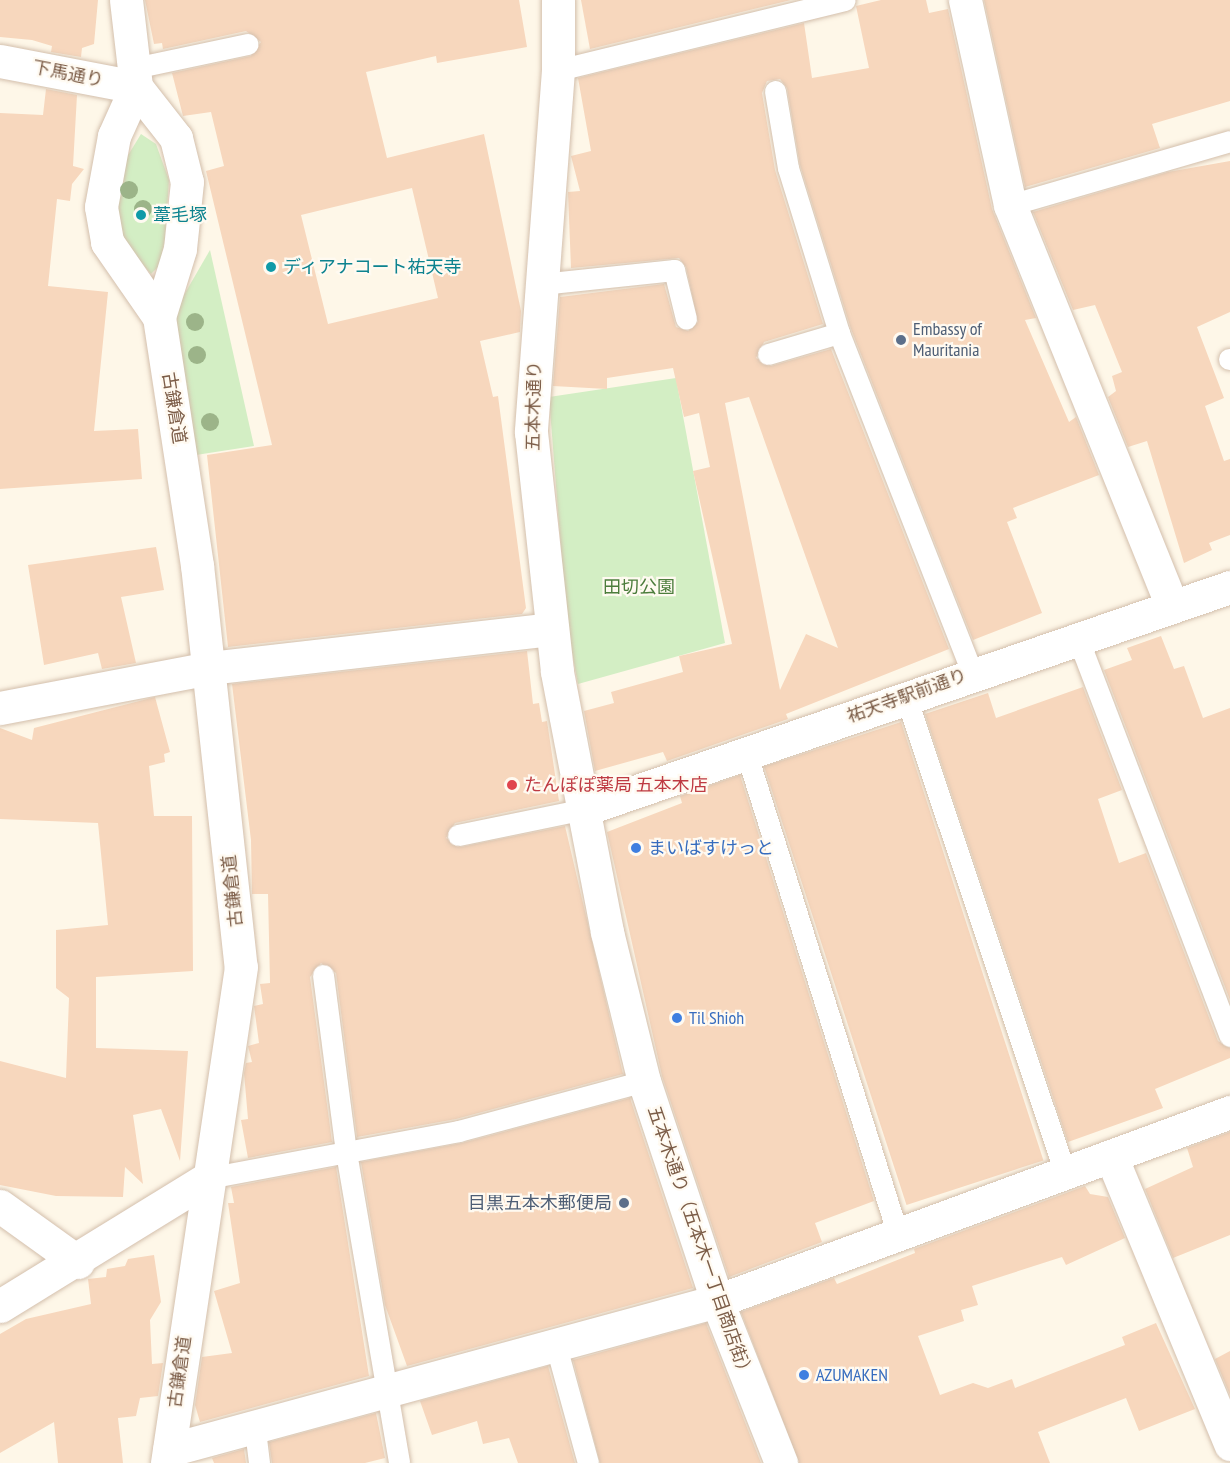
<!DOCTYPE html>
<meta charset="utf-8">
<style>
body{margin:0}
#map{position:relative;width:1230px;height:1463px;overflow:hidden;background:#fef7e8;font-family:"PT Sans Narrow","Noto Sans JP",sans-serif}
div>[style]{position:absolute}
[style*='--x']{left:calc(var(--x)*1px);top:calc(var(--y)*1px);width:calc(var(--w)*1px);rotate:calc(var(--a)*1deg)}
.green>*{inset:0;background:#d3eec4}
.building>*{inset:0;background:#f7d7bd;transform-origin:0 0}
.roads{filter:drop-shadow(0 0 2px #d3bfac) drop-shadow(0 0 2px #d3bfac)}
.lane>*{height:21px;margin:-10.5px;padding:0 10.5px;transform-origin:10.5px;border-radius:10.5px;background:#fff}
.street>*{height:33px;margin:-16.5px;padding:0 16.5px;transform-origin:16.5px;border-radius:16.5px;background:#fff}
.secondary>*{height:33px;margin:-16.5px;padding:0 16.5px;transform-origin:16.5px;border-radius:16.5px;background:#fff}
.trees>*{width:18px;height:18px;margin:-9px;border-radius:50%;background:#9cb489}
.dots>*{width:16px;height:16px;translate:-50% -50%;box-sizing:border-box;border:3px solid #fffaf1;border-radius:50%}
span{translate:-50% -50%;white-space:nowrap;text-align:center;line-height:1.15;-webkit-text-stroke:4.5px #fffaf1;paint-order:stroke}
.street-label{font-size:18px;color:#7c5d48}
.culture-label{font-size:18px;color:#0d838f}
.left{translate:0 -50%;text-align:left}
.service-label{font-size:18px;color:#4e5e75}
.right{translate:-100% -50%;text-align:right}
.park-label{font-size:18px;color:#4c7d3c}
.health-label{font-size:18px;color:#be3a42}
.shop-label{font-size:18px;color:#366cbe}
</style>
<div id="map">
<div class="green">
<div style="clip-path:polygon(141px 134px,156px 144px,169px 180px,165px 239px,160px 265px,151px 274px,119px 236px,116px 207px,122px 165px)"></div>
<div style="clip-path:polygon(210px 250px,254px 446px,196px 455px,170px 319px)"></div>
<div style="clip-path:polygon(676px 378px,725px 643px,578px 684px,567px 625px,549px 397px)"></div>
</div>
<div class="building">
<div style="clip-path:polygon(0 0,98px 0,94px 44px,82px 48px,81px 57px,51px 52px,52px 46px,32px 40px,0 37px)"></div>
<div style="clip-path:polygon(evenodd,145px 0,519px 0,527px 47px,437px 63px,436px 56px,366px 72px,387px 158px,484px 134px,521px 311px,520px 332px,480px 341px,493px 397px,498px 396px,526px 608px,522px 614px,228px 647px,207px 455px,272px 445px,206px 171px,224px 166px,211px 112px,183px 116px,172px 73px,251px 56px,261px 42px,246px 31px,163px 49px,162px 43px,154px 44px,145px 0,412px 188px,438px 298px,328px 324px,301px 215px,412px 188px)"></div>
<div style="clip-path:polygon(581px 0,791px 0,590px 49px)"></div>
<div style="clip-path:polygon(evenodd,881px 0,926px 0,929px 13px,948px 9px,992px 209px,1036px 318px,1025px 320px,1069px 422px,1076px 417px,1099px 475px,1013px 508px,1017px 518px,1007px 522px,1042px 613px,973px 640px,851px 329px,800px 165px,787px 88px,780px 79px,767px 81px,762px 93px,775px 170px,823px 324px,764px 342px,756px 358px,771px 366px,831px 349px,949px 649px,786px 714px,788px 719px,667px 761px,663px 752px,595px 771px,584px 711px,614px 703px,611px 692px,683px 672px,679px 656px,732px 644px,693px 471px,710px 467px,699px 413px,684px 417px,673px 368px,607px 378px,607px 389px,553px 386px,560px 297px,664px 284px,676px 327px,688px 331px,698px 322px,686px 267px,679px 258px,571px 268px,568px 192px,580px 191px,571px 156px,591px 151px,578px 78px,804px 23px,812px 78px,869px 68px,856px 6px,881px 0,749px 397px,838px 648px,806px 634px,780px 690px,725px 403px,749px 397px)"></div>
<div style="clip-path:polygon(984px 0,1230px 0,1230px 101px,1152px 124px,1160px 148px,1025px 187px)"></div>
<div style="clip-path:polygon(46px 89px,77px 95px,73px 166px,84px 169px,72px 184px,70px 201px,57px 199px,48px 286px,108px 292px,94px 431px,138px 429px,142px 479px,0 489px,0 113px,43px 115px)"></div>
<div style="clip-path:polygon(1230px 161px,1230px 312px,1197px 327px,1224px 398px,1205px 406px,1224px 461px,1230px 459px,1230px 535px,1209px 543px,1212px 550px,1184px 563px,1147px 441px,1128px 447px,1108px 397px,1116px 391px,1112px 376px,1122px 372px,1095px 305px,1073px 310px,1033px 212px,1168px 172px)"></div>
<div style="clip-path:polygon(156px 547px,164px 590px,121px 597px,136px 663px,102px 669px,98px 653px,44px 665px,28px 565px)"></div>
<div style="clip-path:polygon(1161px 636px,1174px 669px,1184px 666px,1203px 718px,1230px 708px,1230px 1000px,1104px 670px,1132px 660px,1127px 648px)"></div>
<div style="clip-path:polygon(527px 651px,533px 704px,539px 703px,542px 722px,547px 721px,559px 801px,455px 823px,446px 838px,461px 847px,565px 826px,623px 1074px,456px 1119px,357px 1137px,336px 973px,321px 963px,310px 977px,332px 1142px,248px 1158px,241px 1120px,248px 1119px,244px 1073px,246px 1063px,252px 1062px,248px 1046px,259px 1043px,254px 1006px,263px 1004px,260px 984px,270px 983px,268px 894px,252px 894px,251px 840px,232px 684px)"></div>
<div style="clip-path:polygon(1083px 687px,1122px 790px,1098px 799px,1119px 863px,1146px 853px,1218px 1041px,1230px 1048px,1230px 1058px,1155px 1089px,1163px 1108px,1068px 1142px,925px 714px,988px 693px,996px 718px)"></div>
<div style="clip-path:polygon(155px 697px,170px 752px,164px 754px,165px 762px,149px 766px,154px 816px,192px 816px,193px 971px,96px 977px,96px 1048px,188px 1051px,180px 1161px,161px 1109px,133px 1115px,143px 1184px,125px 1167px,123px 1197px,56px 1196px,0 1185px,0 1061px,66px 1078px,69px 998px,56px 988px,56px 930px,108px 925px,98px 823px,0 819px,0 728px,32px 740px,34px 728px)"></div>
<div style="left:901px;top:722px;width:461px;height:144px;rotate:72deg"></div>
<div style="clip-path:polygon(740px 775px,874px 1201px,815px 1223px,822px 1242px,729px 1277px,662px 1076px,607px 832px,682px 803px,680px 796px)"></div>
<div style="clip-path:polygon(630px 1098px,693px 1288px,407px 1366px,385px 1305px,361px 1162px,462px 1143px)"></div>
<div style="clip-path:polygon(1230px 1132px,1230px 1235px,1173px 1258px,1145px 1189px,1193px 1167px,1187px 1148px)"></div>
<div style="clip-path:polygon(336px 1167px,369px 1376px,200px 1422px,195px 1405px,202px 1357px,232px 1353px,214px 1291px,240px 1283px,228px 1203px,234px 1203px,231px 1187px)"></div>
<div style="clip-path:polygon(1085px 1186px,1090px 1194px,1108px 1197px,1125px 1238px,1066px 1265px,1062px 1257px,972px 1286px,978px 1305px,961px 1310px,964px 1321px,918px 1336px,940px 1395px,973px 1383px,988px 1388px,1012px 1379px,1015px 1388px,1125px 1345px,1122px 1337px,1156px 1323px,1195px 1409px,1139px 1431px,1126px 1398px,1038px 1432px,1050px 1463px,799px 1463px,741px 1312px,834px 1278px,837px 1284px,915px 1253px,914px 1249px)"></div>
<div style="clip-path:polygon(154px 1255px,161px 1302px,150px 1320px,152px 1364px,163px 1363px,158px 1396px,140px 1398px,136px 1416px,118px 1418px,123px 1463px,58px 1463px,54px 1422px,0 1453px,0 1334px,26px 1319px,91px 1304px,88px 1279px,106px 1277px,107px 1269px,125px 1266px,128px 1259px)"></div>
<div style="clip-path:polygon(706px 1323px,761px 1463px,600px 1463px,573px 1360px)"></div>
<div style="clip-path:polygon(1230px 1351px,1230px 1395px,1215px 1359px)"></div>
<div style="clip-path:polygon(548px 1366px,575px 1463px,518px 1463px,509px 1438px,483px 1444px,477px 1421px,432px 1435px,420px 1401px)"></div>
<div style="clip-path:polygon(376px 1413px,385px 1458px,365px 1463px,272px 1463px,269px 1442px)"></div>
<div style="clip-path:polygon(244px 1449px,246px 1463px,214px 1463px,212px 1458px)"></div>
</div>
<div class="roads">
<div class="lane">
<div style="--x:134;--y:68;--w:116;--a:-11.9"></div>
<div style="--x:558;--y:70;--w:295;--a:-13.7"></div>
<div style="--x:775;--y:91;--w:78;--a:80.4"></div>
<div style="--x:788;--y:168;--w:173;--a:72.8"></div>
<div style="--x:839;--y:333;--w:365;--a:68.6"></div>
<div style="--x:1010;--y:205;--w:229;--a:-16.2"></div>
<div style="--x:541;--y:284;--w:134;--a:-6"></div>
<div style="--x:674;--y:270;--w:50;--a:76.2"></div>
<div style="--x:768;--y:354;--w:74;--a:-16.5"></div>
<div style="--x:1229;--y:359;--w:1;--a:0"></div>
<div style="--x:1077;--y:636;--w:428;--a:69.1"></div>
<div style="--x:906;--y:697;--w:502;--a:71.53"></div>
<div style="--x:746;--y:752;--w:506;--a:72.53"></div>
<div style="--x:458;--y:835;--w:130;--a:-11.6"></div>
<div style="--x:323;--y:975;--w:178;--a:82.6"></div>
<div style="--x:346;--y:1152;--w:315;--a:80.3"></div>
<div style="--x:208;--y:1178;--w:255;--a:-10.6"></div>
<div style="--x:459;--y:1131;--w:192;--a:-15.1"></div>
<div style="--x:556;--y:1346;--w:121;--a:74.7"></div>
<div style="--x:255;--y:1430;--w:33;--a:83"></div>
</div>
<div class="street">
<div style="--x:965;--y:0;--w:210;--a:77.6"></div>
<div style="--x:1010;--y:205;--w:432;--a:68"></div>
<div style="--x:0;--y:708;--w:213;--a:-10.8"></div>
<div style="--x:209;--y:668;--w:345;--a:-6.5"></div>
<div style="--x:1111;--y:1156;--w:312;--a:67.5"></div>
<div style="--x:0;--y:1206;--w:96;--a:35.7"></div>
<div style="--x:169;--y:1450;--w:568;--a:-15.21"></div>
<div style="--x:717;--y:1301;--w:547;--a:-20.22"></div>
</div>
<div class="secondary">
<div style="--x:126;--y:0;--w:88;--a:83.4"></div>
<div style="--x:136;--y:87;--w:54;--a:114.2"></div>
<div style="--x:114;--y:136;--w:72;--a:100.4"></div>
<div style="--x:101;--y:207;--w:36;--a:80"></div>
<div style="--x:107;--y:242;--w:91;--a:55.3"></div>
<div style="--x:159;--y:317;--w:251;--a:81.3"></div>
<div style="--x:197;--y:565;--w:404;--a:83.8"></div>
<div style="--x:241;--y:967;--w:501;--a:98.49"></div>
<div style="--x:558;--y:0;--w:70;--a:90"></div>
<div style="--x:558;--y:70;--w:363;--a:94.3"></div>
<div style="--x:531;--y:432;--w:241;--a:83.8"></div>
<div style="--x:557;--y:672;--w:265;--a:79.1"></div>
<div style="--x:607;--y:932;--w:154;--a:76.1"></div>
<div style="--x:644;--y:1081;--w:232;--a:71.6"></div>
<div style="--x:717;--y:1301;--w:174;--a:68.4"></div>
<div style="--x:0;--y:61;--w:138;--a:10.8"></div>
<div style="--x:136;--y:87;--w:65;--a:51.9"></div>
<div style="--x:176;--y:138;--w:45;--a:76"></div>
<div style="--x:187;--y:182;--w:67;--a:96"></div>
<div style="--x:180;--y:249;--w:71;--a:107.2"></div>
<div style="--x:585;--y:809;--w:682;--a:-18.99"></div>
<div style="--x:0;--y:1306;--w:244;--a:-31.6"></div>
</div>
</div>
<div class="trees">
<div style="left:129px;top:190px"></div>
<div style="left:143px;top:209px"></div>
<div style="left:195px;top:322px"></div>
<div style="left:197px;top:355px"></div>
<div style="left:210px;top:422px"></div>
</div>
<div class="dots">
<div style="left:141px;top:215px;background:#0f9aa8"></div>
<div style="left:271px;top:267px;background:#0f9aa8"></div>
<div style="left:901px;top:340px;background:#5c6f8a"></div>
<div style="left:512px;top:785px;background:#e0444e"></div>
<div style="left:636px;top:848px;background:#3f7fe0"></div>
<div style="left:677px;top:1018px;background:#3f7fe0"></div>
<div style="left:624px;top:1203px;background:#5c6f8a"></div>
<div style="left:804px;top:1375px;background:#3f7fe0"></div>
</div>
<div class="street-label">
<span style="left:68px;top:74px;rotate:11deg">下馬通り</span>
<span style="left:534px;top:406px;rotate:-89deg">五本木通り</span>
<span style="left:174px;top:408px;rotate:81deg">古鎌倉道</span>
<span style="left:907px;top:696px;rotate:-20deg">祐天寺駅前通り</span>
<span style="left:233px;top:891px;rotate:-96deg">古鎌倉道</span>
<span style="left:700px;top:1243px;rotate:71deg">五本木通り（五本木一丁目商店街）</span>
<span style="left:180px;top:1372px;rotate:-82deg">古鎌倉道</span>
</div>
<div class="culture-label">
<span class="left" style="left:153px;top:215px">葦毛塚</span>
<span class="left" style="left:283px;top:267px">ディアナコート祐天寺</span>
</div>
<div class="service-label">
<span class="left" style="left:913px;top:340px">Embassy of<br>Mauritania</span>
<span class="right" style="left:612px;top:1203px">目黒五本木郵便局</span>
</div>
<div class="park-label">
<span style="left:639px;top:587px">田切公園</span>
</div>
<div class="health-label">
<span class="left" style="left:524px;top:785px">たんぽぽ薬局 五本木店</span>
</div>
<div class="shop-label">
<span class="left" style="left:648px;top:848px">まいばすけっと</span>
<span class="left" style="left:689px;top:1018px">Til Shioh</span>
<span class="left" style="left:816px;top:1375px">AZUMAKEN</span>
</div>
</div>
